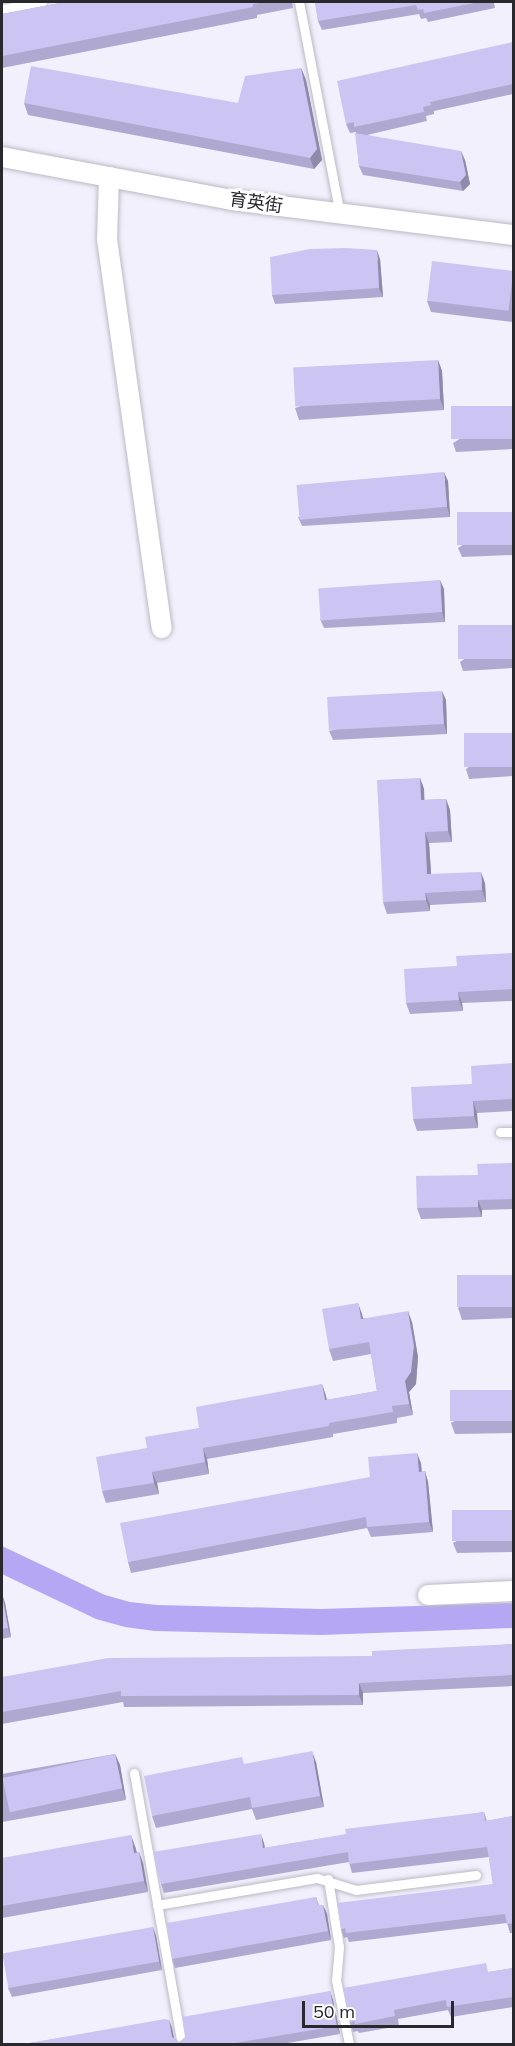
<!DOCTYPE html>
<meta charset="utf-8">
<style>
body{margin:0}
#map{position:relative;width:515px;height:2046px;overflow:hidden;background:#f2f0fc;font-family:Mulish,"Noto Sans SC",sans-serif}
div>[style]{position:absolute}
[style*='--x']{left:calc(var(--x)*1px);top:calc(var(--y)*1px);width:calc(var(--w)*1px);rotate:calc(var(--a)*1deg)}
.water>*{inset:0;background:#b6a7f4}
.roads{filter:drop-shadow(0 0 2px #bbbac5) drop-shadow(0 0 2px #bbbac5)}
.service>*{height:9px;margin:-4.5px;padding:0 4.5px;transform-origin:4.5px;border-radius:4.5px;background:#fff}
.minor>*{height:20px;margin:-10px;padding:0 10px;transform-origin:10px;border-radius:10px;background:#fff}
.wall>*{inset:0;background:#afa9d1}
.shaded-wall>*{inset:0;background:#8f89aa}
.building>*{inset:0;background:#ccc4f3;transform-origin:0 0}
span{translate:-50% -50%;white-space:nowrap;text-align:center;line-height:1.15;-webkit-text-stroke:6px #fff;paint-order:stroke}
.street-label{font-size:18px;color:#29282d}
.frame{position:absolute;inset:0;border:3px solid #29282d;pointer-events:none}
.scale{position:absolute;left:302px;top:2001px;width:152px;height:27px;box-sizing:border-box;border:3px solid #29282d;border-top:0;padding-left:8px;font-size:18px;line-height:21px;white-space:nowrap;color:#29282d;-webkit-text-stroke:4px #fff;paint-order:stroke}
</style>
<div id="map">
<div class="water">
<div style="clip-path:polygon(2px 1546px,105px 1595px,130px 1602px,157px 1605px,321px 1609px,513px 1603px,513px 1628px,321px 1635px,155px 1631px,125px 1627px,96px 1619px,2px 1574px)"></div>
</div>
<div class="roads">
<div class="service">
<div style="--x:299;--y:2;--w:217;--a:79.1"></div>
<div style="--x:2;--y:9;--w:41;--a:-9.9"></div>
<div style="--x:500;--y:1132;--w:14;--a:0"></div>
<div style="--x:134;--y:1773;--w:275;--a:80"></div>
<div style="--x:328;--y:1879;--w:69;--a:80.8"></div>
<div style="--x:339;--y:1947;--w:33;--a:95"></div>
<div style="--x:336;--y:1980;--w:65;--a:78.5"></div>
<div style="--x:157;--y:1905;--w:162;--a:-9.6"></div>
<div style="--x:317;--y:1878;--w:41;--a:17.1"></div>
<div style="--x:356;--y:1890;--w:121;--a:-7.1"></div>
</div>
<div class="minor">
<div style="--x:2;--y:157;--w:234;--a:10.6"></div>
<div style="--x:232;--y:200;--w:284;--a:7.1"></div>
<div style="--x:109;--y:177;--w:62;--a:91.8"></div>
<div style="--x:107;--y:239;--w:393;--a:82"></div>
<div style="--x:428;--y:1595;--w:86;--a:-2.7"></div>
</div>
</div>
<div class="wall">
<div style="clip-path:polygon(65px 2px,292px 2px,293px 8px,257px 15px,257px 18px,2px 68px,2px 14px)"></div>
<div style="clip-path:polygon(315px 2px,500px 2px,494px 3px,495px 8px,428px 22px,426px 18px,421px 19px,419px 14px,322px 30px,318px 21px)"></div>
<div style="clip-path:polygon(513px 42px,513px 94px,434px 111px,434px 114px,426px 116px,427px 121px,367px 135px,465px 160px,470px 184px,463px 191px,363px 175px,359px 166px,356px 133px,356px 132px,350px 133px,346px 124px)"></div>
<div style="clip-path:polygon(301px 68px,306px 80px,322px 160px,314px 169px,28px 115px,24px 103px,238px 103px)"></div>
<div style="clip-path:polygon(380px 259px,383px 297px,275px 304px,272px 295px)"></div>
<div style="clip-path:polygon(513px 271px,513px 322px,431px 312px,427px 301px)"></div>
<div style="clip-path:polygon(438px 360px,442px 371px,444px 410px,299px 420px,295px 408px)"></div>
<div style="clip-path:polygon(513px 406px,513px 449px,456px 452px,453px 443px)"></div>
<div style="clip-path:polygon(448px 481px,450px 517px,302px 526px,298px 517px)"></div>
<div style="clip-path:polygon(513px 512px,513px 555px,462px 557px,458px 548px)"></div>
<div style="clip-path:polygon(444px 589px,445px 622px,324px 628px,320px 619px)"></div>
<div style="clip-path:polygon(513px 625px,513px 668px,463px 671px,460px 662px)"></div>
<div style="clip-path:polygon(446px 700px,447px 734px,333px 740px,329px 731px)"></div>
<div style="clip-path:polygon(513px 733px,513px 776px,469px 779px,466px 769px)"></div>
<div style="clip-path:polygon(420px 778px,424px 789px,424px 800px,446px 799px,450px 810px,452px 842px,429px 843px,431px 874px,485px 883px,486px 902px,430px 905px,430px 911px,387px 914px,383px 902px)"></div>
<div style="clip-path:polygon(513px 953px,513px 1001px,462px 1003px,463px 1011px,410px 1014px,406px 1003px,457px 966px)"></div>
<div style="clip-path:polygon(513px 1063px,513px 1111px,477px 1113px,478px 1128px,417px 1131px,413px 1119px,472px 1084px)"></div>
<div style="clip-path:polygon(513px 1163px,513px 1209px,482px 1210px,482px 1217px,421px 1219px,417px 1208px,478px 1175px)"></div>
<div style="clip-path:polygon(513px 1275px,513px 1318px,462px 1320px,458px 1308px)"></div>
<div style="clip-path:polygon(362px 1314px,363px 1318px,412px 1322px,418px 1357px,416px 1384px,409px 1392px,413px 1415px,397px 1418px,397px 1423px,333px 1434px,333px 1437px,207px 1459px,209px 1474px,157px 1483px,159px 1494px,106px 1503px,102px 1491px,147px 1448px,199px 1428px,322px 1384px,327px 1400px,377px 1391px,371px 1354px,333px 1361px,329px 1349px)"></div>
<div style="clip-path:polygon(513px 1390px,513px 1433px,455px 1434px,451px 1423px)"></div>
<div style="clip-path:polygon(421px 1463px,422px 1472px,425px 1471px,428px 1482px,433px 1532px,371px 1537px,367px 1528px,131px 1573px,128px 1562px,370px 1477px)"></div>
<div style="clip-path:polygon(513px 1510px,513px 1552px,457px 1553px,453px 1543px)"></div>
<div style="clip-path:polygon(2px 1594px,5px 1603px,11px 1637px,2px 1639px)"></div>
<div style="clip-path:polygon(513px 1644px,513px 1686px,363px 1693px,363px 1705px,124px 1707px,123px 1702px,2px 1724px,2px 1677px,372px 1656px)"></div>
<div style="clip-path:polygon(115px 1754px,120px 1765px,126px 1800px,2px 1822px,2px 1774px)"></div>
<div style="clip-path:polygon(316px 1762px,324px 1807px,256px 1820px,252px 1809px,156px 1828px,152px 1816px,245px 1764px)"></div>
<div style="clip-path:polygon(484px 1812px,487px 1821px,513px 1816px,513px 1933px,510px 1933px,507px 1923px,349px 1942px,347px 1937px,344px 1938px,341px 1929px,493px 1884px,489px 1857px,352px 1873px,349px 1862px,164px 1893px,161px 1884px,264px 1843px,265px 1848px)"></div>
<div style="clip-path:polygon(135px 1846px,137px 1852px,139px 1852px,143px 1863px,148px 1892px,2px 1918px,2px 1858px)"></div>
<div style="clip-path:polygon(316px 1897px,319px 1905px,323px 1905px,327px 1914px,331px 1940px,175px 1968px,172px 1959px)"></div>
<div style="clip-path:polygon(153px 1927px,156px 1936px,162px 1970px,12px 1997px,8px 1988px)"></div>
<div style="clip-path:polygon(513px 1968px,513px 2007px,451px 2017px,448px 2010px,398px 2019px,399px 2026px,359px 2033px,358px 2031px,353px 2032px,350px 2022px,489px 1972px)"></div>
<div style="clip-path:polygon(330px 1991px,333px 2000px,340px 2034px,282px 2044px,24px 2044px,169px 2020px,172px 2028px,174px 2038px,179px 2042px)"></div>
</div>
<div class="shaded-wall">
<div style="clip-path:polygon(301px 68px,306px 80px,322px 160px,314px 169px,310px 158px)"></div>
<div style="clip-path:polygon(461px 151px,465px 160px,470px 184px,463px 191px,460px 182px)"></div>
<div style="clip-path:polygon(377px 250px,380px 259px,383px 297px,379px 288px)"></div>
<div style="clip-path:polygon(438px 360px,442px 371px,444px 410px,440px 399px)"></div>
<div style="clip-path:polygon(444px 472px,448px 481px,450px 517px,447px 507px)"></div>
<div style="clip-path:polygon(440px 580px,444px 589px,445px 622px,442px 612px)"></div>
<div style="clip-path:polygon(442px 691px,446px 700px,447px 734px,444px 724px)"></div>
<div style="clip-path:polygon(420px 778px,424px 789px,425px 812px,421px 800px)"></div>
<div style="clip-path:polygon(446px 799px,450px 810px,452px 842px,448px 831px)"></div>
<div style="clip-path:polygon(425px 832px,429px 843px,432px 886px,427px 874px)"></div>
<div style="clip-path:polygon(481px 872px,485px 883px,486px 902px,482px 890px)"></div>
<div style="clip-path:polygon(425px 893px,430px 905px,430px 911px,426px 900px)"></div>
<div style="clip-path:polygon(458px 992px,462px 1003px,463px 1011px,459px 1000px)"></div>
<div style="clip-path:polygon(473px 1101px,477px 1113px,478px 1128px,474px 1116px)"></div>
<div style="clip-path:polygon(478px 1200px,482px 1210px,482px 1217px,478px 1207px)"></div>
<div style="clip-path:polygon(358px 1303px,362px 1314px,365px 1330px,361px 1319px)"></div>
<div style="clip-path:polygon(408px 1311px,412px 1322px,418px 1357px,416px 1384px,409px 1392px,413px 1415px,409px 1404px,405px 1381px)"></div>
<div style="clip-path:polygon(322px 1384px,326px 1396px,329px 1411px,325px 1400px)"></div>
<div style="clip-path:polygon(203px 1448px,207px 1459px,209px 1474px,205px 1462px)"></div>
<div style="clip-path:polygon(417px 1453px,421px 1463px,422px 1483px,419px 1472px)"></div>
<div style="clip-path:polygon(425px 1471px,428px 1482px,433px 1532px,429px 1522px)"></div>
<div style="clip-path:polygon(152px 1472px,157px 1483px,159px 1494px,154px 1483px)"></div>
<div style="clip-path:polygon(2px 1594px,5px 1603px,11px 1637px,8px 1628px)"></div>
<div style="clip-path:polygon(359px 1683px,363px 1693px,363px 1705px,359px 1695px)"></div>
<div style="clip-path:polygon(312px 1751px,316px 1762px,324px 1807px,320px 1796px)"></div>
<div style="clip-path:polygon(115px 1754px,120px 1765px,126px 1800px,122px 1788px)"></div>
<div style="clip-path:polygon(261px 1834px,264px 1843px,266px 1857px,263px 1848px)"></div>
<div style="clip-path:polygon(131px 1835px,135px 1846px,139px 1864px,134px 1853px)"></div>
<div style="clip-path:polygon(139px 1852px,143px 1863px,148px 1892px,144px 1881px)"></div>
<div style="clip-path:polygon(323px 1905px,327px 1914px,331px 1940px,328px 1931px)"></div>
<div style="clip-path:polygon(153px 1927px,156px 1936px,162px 1970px,159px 1961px)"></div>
<div style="clip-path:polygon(330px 1991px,333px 2000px,340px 2034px,337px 2026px)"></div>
<div style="clip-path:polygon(169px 2020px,172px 2028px,175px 2044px,172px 2037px)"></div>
</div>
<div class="building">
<div style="clip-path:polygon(65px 2px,265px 2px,253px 4px,253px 7px,2px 56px,2px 14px)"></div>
<div style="clip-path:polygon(315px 2px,479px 2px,424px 13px,423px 9px,418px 10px,416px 5px,318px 21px)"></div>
<div style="clip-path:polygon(513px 42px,513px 78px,512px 79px,513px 84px,430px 102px,431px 105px,423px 107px,424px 112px,354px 127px,354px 122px,346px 124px,337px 81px)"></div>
<div style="clip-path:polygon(31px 66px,238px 103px,245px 76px,301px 68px,317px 149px,310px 158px,24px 103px)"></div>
<div style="clip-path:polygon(355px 133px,461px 151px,466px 175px,460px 182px,359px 166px)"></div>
<div style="clip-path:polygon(346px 248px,377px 250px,379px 288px,272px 295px,270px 257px,310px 249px)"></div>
<div style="left:432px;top:261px;width:82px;height:40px;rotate:7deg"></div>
<div style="left:438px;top:360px;width:39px;height:145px;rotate:87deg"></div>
<div style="left:513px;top:406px;width:33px;height:62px;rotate:90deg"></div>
<div style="left:444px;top:472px;width:35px;height:148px;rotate:85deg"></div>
<div style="left:513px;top:512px;width:33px;height:56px;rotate:90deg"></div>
<div style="left:440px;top:580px;width:32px;height:122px;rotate:86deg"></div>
<div style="left:513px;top:625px;width:34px;height:55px;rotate:90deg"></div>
<div style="left:442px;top:691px;width:33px;height:115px;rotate:87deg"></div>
<div style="left:513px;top:733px;width:34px;height:49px;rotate:90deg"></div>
<div style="clip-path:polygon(420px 778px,421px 800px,446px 799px,448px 831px,425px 832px,427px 874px,481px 872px,482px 890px,425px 893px,426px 900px,383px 902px,377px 780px)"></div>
<div style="clip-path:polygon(513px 953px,513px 989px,458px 992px,459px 1000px,406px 1003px,404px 969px,457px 966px,456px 956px)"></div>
<div style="clip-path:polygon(513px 1063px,513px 1099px,473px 1101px,474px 1116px,413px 1119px,411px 1087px,472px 1084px,471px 1066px)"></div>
<div style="clip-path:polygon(513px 1163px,513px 1199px,478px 1200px,478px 1207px,417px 1208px,416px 1176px,478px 1175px,477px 1164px)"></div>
<div style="left:513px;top:1275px;width:32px;height:56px;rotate:90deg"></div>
<div style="clip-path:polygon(358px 1303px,361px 1319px,408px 1311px,414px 1346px,411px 1372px,405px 1381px,409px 1404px,392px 1406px,393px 1412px,329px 1423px,329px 1426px,203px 1448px,205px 1462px,152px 1472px,154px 1483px,102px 1491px,96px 1457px,147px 1448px,145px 1437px,199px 1428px,196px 1407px,322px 1384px,325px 1400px,377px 1391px,369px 1342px,329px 1349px,322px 1309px)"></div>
<div style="left:513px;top:1390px;width:31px;height:63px;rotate:90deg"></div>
<div style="clip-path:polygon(417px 1453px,419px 1472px,425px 1471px,429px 1522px,367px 1527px,366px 1517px,128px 1562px,120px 1523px,370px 1477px,368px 1457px)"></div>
<div style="left:513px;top:1510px;width:31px;height:61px;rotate:90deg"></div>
<div style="clip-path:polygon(2px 1594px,8px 1628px,2px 1629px)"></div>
<div style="clip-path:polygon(513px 1644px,513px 1675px,359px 1683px,359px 1695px,121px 1696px,121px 1691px,2px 1712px,2px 1677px,108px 1658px,372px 1656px,372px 1651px)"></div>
<div style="clip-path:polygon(312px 1751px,320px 1796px,252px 1808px,250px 1797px,152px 1816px,144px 1776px,242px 1757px,244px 1764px)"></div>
<div style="left:115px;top:1754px;width:35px;height:115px;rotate:78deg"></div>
<div style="clip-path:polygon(484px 1812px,485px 1821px,513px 1816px,513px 1923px,507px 1924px,505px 1914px,346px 1933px,345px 1928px,341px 1929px,337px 1903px,493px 1884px,487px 1847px,349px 1864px,348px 1852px,161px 1884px,153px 1852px,261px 1834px,263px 1848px,346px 1834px,345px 1829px)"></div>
<div style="clip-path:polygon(131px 1835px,134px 1853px,139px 1852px,144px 1881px,2px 1906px,2px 1858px)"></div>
<div style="clip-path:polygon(316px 1897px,318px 1905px,323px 1905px,328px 1931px,172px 1959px,167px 1923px)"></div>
<div style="left:153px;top:1927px;width:35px;height:153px;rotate:80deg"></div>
<div style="clip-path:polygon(486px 1963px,488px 1972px,513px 1968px,513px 1997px,447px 2007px,446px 2000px,394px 2010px,395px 2016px,355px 2024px,355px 2021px,350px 2022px,343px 1988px)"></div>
<div style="clip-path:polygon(330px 1991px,337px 2026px,229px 2044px,24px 2044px,165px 2019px,169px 2020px,172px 2037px,179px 2042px,185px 2037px,182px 2017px)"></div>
</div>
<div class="street-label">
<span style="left:256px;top:203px;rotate:8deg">育英街</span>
</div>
<div class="frame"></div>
<div class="scale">50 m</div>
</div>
